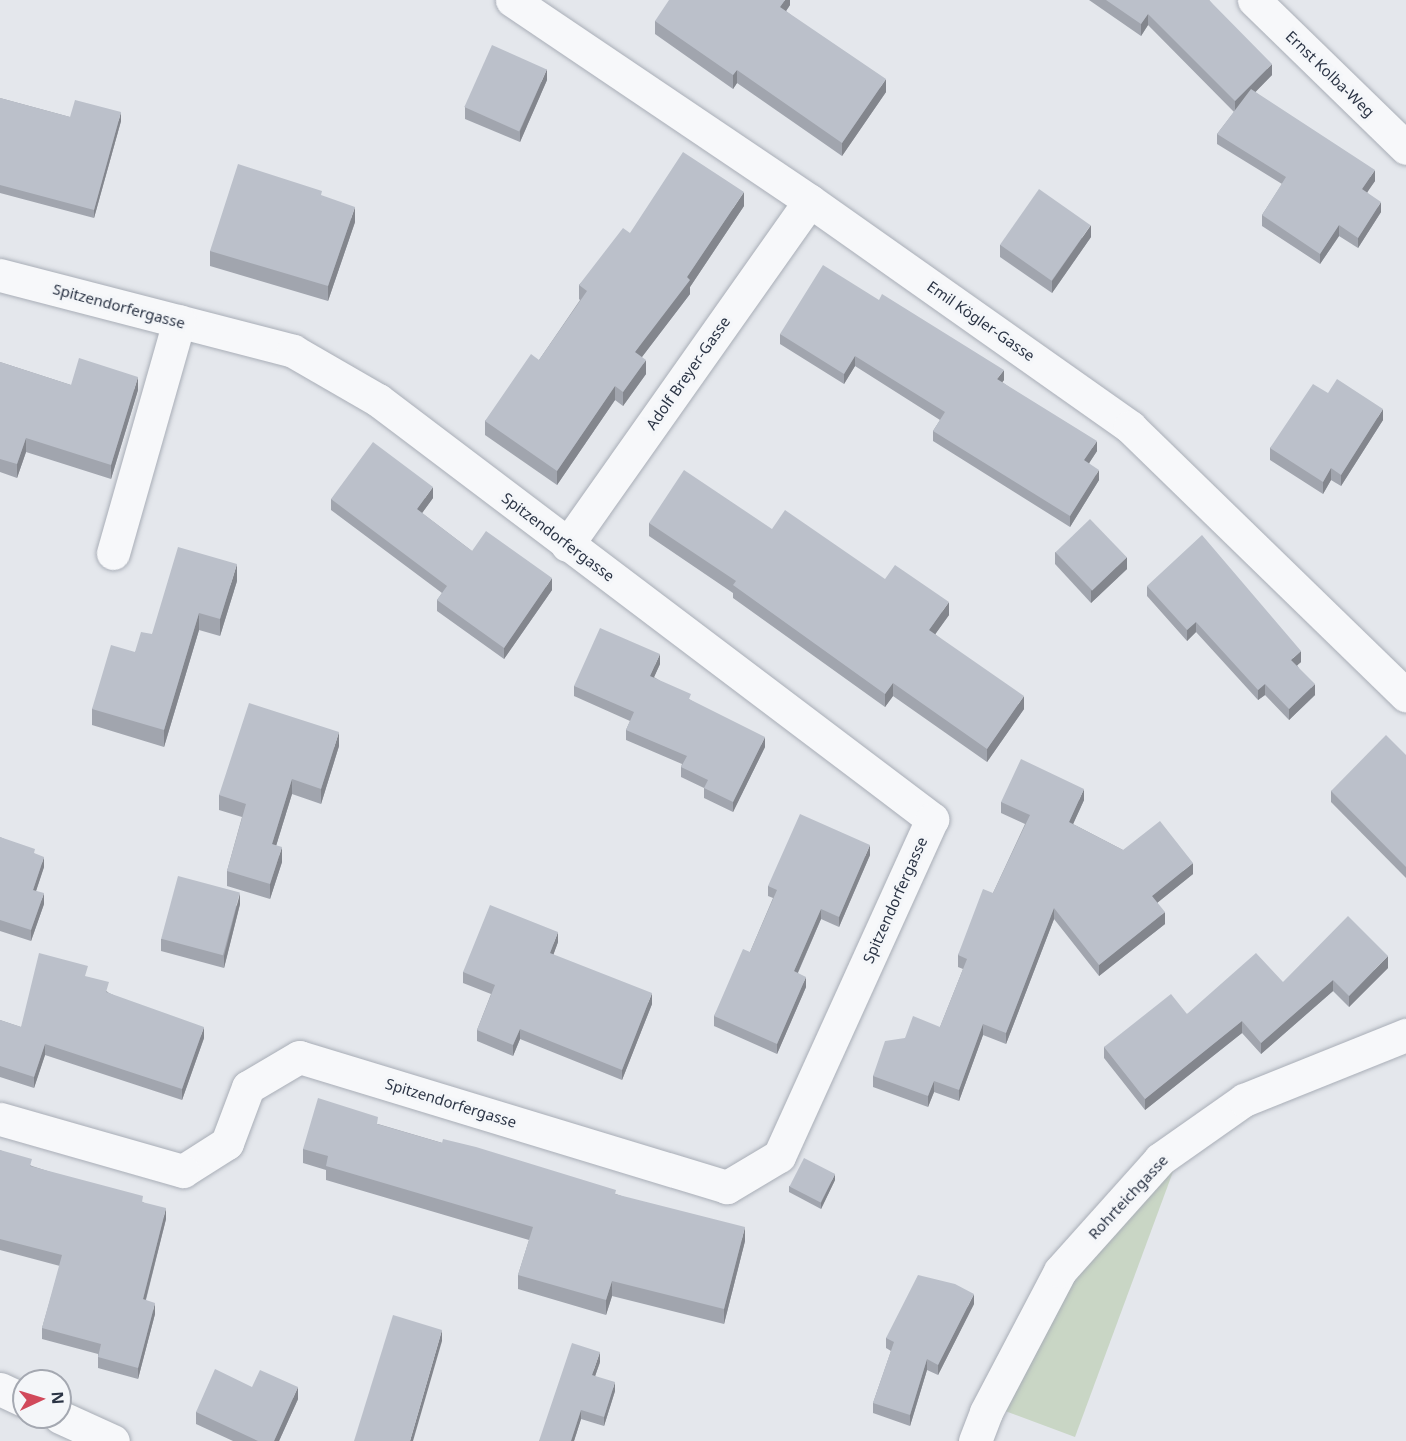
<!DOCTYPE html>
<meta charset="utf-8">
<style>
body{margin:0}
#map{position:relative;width:1406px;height:1441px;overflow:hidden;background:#e4e7ec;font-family:"Noto Sans",sans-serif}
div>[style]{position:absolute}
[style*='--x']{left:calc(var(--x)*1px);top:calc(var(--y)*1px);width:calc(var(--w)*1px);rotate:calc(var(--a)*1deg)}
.green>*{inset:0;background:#c9d6c5}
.roads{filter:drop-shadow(0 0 2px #a9aeb7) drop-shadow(0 0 2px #a9aeb7)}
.minor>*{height:33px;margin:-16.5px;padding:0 16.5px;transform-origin:16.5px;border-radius:16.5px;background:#f7f8fa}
.wall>*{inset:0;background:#a1a5ae}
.shaded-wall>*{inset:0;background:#83868d}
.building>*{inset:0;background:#bbc0ca;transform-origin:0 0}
span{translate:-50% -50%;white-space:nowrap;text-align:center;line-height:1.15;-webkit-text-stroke:6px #f4f6f9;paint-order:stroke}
.street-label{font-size:15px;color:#2b3445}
.north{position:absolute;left:12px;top:1369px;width:60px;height:60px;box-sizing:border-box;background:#f4f6f9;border:2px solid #a4a8b1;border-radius:50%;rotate:86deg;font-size:16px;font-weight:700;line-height:24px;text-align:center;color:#2b3445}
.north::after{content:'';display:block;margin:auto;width:21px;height:27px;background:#d1495b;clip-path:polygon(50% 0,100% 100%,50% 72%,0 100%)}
</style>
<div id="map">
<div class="green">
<div style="clip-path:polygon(1174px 1169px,1075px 1437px,1005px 1411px,1035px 1335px,1069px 1279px,1129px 1209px)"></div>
</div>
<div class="roads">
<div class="minor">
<div style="--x:512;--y:0;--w:359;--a:34"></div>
<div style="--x:810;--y:201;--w:392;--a:35.2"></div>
<div style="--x:1130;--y:427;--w:385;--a:44.2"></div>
<div style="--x:1254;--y:0;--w:212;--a:44.2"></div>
<div style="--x:0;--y:275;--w:303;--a:14.5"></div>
<div style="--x:293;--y:351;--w:98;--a:30"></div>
<div style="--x:378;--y:400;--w:695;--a:37.1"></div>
<div style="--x:932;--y:819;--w:370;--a:114.4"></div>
<div style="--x:779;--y:1156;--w:61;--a:149.2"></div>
<div style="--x:727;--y:1187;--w:447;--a:-163.1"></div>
<div style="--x:299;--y:1057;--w:59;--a:149.5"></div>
<div style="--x:248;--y:1087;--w:60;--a:110.6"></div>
<div style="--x:227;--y:1143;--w:52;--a:147.5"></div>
<div style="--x:183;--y:1171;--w:190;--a:-164.1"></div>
<div style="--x:567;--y:545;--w:421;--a:-54.8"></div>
<div style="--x:113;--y:553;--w:241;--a:-74.1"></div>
<div style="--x:0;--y:1389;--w:26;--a:25"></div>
<div style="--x:60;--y:1417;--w:58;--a:24.4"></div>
<div style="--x:975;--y:1441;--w:31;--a:-69"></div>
<div style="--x:986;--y:1412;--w:159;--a:-62.3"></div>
<div style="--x:1060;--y:1271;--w:150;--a:-48.2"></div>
<div style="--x:1160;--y:1159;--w:103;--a:-35.1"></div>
<div style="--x:1244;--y:1100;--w:175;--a:-21.9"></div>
</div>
</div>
<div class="wall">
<div style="clip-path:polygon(790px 0,790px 5px,786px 11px,886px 92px,842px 156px,737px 83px,733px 89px,655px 34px,655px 21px)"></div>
<div style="clip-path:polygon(1089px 0,1209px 0,1272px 75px,1255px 92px,1375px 181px,1367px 192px,1381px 212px,1358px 248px,1339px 236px,1320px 264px,1262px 226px,1262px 215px,1282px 184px,1217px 144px,1217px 134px,1234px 112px,1148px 25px,1141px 36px)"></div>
<div style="clip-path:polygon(547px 80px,520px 142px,465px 119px,465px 107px)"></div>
<div style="clip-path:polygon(0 98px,70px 117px,121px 121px,94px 218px,0 193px)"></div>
<div style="clip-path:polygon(322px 196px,355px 222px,328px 301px,210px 266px,210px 251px)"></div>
<div style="clip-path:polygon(744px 206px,690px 287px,690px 294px,642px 357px,646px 374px,623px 406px,615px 400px,557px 485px,485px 435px,485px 421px,539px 360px,580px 300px,579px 299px,579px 285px,630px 233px)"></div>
<div style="clip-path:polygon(1091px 237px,1052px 293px,1000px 257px,1000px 245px)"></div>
<div style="clip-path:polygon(780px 334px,1004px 380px,1002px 382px,1097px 451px,1089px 463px,1099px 480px,1070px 527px,933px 441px,933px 431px,940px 420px,855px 366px,844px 384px,780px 344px)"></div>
<div style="clip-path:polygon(0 362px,71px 385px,138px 390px,111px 479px,26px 452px,17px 478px,0 472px)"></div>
<div style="clip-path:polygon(1328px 393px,1383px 420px,1341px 486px,1331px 480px,1323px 494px,1270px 460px,1270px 448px)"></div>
<div style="clip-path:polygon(433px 498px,422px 513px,472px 551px,552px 590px,504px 659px,437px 611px,437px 600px,442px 593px,331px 510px,331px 499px)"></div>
<div style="clip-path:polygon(649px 523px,772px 529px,949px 615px,935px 634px,1024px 709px,987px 762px,893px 696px,885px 707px,733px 598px,733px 593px,649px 536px)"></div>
<div style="clip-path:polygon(1055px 552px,1127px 569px,1091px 603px,1055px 564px)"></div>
<div style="clip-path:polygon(237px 581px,220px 636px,199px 630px,164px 747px,92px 725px,92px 709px,135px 652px,152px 634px)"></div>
<div style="clip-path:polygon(1147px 586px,1301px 662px,1297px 665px,1315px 695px,1289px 720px,1265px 695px,1258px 700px,1196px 632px,1187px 641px,1147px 596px)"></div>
<div style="clip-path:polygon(660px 664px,654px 677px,765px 747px,733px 812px,704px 798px,704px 788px,681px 777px,681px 767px,682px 764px,626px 740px,626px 730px,630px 721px,574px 696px,574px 686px)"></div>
<div style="clip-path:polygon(339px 746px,321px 804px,292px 794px,276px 846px,282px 862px,270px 899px,227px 886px,227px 871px,242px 817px,219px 810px,219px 795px)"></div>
<div style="clip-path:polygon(1406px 755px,1406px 878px,1331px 802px,1331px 791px)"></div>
<div style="clip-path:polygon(1084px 800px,1073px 824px,1123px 850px,1193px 874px,1157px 903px,1165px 924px,1099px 976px,1054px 919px,1006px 1044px,983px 1035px,959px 1101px,934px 1092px,928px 1107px,873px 1087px,873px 1076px,905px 1038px,940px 1027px,963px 969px,958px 967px,958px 955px,993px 893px,1025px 824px,1001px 813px,1001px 802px)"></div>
<div style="clip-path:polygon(0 837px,35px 854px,44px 867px,36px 891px,44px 904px,31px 941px,0 931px)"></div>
<div style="clip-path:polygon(870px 855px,839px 927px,821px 919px,798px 973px,806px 987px,777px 1054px,714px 1026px,714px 1016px,750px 952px,773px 898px,768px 896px,768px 886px)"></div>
<div style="clip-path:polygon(240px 904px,224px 968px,161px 951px,161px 939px)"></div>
<div style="clip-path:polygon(558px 942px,553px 955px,652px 1004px,622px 1080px,520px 1039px,513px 1056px,477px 1041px,477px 1030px,491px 994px,463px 983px,463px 972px)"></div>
<div style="clip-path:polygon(1388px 968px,1349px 1007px,1333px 991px,1261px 1054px,1242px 1033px,1145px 1110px,1104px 1058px,1104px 1047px,1187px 1014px,1283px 982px)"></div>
<div style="clip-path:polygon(88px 977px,109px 993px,204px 1038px,182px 1100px,45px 1055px,34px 1088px,0 1077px,0 1020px,21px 1027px)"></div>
<div style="clip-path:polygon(378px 1124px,616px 1194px,745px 1241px,724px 1324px,612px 1296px,606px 1315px,518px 1289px,518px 1275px,529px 1240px,326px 1180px,326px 1170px,303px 1163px,303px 1149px)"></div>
<div style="clip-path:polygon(0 1150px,32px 1166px,143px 1202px,166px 1219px,146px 1300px,155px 1314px,138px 1379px,98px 1368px,98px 1354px,42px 1339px,42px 1328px,60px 1266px,0 1250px)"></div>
<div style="clip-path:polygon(835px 1180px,821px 1209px,789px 1192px,789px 1186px)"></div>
<div style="clip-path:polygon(974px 1304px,938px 1375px,927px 1370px,910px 1426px,873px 1413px,873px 1403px,891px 1351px,886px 1348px,886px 1338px)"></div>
<div style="clip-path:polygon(600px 1362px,595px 1376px,615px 1391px,604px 1426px,581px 1419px,574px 1441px,539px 1441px)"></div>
<div style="clip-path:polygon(252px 1387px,298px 1399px,279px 1441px,233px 1441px,196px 1424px,196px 1412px)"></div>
</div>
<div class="shaded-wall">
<div style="clip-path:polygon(785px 0,790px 0,790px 5px,780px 20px,780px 7px)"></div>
<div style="clip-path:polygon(1148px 14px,1148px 25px,1141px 36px,1141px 24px)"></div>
<div style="clip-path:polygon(1272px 64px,1272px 75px,1235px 113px,1235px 101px)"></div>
<div style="clip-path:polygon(547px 69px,547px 80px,520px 142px,520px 131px)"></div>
<div style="clip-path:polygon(737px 70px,737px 83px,733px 89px,733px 75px)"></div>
<div style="clip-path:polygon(886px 79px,886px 92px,842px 156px,842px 143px)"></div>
<div style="clip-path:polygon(121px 112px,121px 121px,94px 218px,94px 210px)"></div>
<div style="clip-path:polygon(1375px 170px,1375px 181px,1362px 200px,1362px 189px)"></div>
<div style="clip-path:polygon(744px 192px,744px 206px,690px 287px,690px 294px,635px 366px,635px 352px,687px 277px)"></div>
<div style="clip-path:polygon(1381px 202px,1381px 212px,1358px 248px,1358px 238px)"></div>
<div style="clip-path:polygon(355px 207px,355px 222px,328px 301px,328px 286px)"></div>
<div style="clip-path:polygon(1091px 225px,1091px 237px,1052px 293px,1052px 281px)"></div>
<div style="clip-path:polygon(1339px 225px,1339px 236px,1320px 264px,1320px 254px)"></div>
<div style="clip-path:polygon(855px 356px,855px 366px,844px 384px,844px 374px)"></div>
<div style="clip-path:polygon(646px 360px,646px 374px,623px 406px,623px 392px)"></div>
<div style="clip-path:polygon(1004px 370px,1004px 380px,997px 389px,997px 379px)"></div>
<div style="clip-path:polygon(138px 377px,138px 390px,111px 479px,111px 465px)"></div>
<div style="clip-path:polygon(615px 386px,615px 400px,557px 485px,557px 471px)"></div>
<div style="clip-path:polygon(1383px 409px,1383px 420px,1341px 486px,1341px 475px)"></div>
<div style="clip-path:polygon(26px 438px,26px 452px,17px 478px,17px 464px)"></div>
<div style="clip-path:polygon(1097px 441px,1097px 451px,1084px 471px,1084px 460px)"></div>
<div style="clip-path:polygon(1331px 468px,1331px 480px,1323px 494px,1323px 482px)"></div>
<div style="clip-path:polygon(1099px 470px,1099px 480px,1070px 527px,1070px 516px)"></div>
<div style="clip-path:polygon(433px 487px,433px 498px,417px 520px,417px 509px)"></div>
<div style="clip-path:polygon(1127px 557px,1127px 569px,1091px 603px,1091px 591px)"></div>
<div style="clip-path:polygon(237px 564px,237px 581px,220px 636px,220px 619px)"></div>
<div style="clip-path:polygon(552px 578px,552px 590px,504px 659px,504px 648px)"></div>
<div style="clip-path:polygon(949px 602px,949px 615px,929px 643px,929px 630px)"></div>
<div style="clip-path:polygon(199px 613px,199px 630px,164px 747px,164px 730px)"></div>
<div style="clip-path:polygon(1196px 622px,1196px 632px,1187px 641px,1187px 630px)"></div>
<div style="clip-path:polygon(1301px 651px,1301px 662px,1291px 671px,1291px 660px)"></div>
<div style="clip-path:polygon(660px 654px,660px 664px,650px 686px,650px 676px)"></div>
<div style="clip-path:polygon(893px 683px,893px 696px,885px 707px,885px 694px)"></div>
<div style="clip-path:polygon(1265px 684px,1265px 695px,1258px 700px,1258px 690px)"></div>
<div style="clip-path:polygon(1315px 684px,1315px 695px,1289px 720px,1289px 709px)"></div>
<div style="clip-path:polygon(1024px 696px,1024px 709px,987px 762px,987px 749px)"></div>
<div style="clip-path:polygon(339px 732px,339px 746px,321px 804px,321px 789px)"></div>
<div style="clip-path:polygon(765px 737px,765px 747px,733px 812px,733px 802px)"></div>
<div style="clip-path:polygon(292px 779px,292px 794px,272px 859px,272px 844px)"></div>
<div style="clip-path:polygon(1084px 789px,1084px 800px,1069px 833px,1069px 822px)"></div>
<div style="clip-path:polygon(870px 845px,870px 855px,839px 927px,839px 917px)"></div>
<div style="clip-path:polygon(282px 847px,282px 862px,270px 899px,270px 884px)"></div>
<div style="clip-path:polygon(44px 857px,44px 867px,33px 900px,33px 890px)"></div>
<div style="clip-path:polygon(1193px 863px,1193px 874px,1152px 907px,1152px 896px)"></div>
<div style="clip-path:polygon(44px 893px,44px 904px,31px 941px,31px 930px)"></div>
<div style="clip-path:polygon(240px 893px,240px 904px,224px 968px,224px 956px)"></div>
<div style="clip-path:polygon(1054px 908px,1054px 919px,1006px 1044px,1006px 1033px)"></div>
<div style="clip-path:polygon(821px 909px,821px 919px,794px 981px,794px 971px)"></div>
<div style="clip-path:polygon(1165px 912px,1165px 924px,1099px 976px,1099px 965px)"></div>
<div style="clip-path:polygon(558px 932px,558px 942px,550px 964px,550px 953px)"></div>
<div style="clip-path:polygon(1388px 956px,1388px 968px,1349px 1007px,1349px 996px)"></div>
<div style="clip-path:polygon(806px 977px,806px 987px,777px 1054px,777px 1044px)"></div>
<div style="clip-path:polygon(1333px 980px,1333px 991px,1261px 1054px,1261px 1043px)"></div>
<div style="clip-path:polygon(652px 993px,652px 1004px,622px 1080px,622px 1070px)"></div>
<div style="clip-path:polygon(1242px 1021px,1242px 1033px,1145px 1110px,1145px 1099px)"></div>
<div style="clip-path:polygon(983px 1024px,983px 1035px,959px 1101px,959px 1090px)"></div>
<div style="clip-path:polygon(204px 1027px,204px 1038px,182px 1100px,182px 1089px)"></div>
<div style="clip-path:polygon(520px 1029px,520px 1039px,513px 1056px,513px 1045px)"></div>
<div style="clip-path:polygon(45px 1044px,45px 1055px,34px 1088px,34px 1077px)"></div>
<div style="clip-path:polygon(934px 1081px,934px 1092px,928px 1107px,928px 1096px)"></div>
<div style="clip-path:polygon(835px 1174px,835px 1180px,821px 1209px,821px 1203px)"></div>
<div style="clip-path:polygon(166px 1208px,166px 1219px,143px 1310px,143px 1299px)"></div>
<div style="clip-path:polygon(745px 1227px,745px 1241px,724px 1324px,724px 1309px)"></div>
<div style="clip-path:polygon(612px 1281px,612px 1296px,606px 1315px,606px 1300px)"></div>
<div style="clip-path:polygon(974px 1294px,974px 1304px,938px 1375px,938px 1365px)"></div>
<div style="clip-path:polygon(155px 1303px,155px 1314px,138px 1379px,138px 1368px)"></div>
<div style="clip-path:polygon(442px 1330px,442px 1341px,413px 1441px,410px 1441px)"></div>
<div style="clip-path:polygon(600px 1352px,600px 1362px,592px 1385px,592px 1375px)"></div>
<div style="clip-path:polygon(927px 1359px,927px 1370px,910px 1426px,910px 1415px)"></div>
<div style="clip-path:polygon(615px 1382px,615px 1391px,604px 1426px,604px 1417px)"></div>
<div style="clip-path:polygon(298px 1387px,298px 1399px,279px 1441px,274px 1441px)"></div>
<div style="clip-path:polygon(581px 1410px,581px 1419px,574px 1441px,571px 1441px)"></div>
</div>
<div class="building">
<div style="clip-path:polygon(669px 0,785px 0,780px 7px,886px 79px,842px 143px,737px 70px,733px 75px,655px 21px)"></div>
<div style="clip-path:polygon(1106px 0,1209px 0,1272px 64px,1235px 101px,1148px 14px,1141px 24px)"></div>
<div style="left:492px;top:45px;width:60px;height:68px;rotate:24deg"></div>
<div style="clip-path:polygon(1251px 89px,1375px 170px,1362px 189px,1381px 202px,1358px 238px,1339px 225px,1320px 254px,1262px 215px,1286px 177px,1217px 134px)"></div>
<div style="clip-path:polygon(0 98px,70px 117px,75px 100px,121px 112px,94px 210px,0 185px)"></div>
<div style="clip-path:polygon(683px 152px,744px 192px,687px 277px,690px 280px,635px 352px,646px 360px,623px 392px,615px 386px,557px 471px,485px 421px,531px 354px,539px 360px,587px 291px,579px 285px,623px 228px,630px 233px)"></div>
<div style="clip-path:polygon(238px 164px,322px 191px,321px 195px,355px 207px,328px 286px,210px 251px)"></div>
<div style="left:1039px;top:189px;width:63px;height:68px;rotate:35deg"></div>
<div style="clip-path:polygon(823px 265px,879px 300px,882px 294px,1004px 370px,997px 379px,1097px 441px,1084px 460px,1099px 470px,1070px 516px,933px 431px,945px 412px,855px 356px,844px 374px,780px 334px)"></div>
<div style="clip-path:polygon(79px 358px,138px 377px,111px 465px,26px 438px,17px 464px,0 459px,0 362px,71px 385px)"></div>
<div style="clip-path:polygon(1337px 379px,1383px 409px,1341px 475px,1331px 468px,1323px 482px,1270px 448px,1313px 384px,1328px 393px)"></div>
<div style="clip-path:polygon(373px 442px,433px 487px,417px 509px,472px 551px,486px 531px,552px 578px,504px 648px,437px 600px,447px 586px,331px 499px)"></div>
<div style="clip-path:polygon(684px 470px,772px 529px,785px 510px,885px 579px,895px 565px,949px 602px,929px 630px,1024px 696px,987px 749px,893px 683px,885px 694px,733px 585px,736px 581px,649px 523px)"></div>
<div style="left:1090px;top:519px;width:53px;height:48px;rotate:46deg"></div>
<div style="clip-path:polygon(1202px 535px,1301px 651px,1291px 660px,1315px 684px,1289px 709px,1265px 684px,1258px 690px,1196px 622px,1187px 630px,1147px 586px)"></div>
<div style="clip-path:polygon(178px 547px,237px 564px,220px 619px,199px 613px,164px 730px,92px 709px,111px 645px,135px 652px,141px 632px,152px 634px)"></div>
<div style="clip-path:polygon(600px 628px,660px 654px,650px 676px,691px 694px,689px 699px,765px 737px,733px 802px,704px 788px,708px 780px,681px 767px,687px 756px,626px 730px,634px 712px,574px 686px)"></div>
<div style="clip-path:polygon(249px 703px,339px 732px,321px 789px,292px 779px,272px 844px,282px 847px,270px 884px,227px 871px,246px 804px,219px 795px)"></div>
<div style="clip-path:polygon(1386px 735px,1406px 755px,1406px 867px,1331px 791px)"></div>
<div style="clip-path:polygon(1021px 759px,1084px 789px,1069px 822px,1123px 850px,1160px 821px,1193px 863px,1152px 896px,1165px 912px,1099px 965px,1054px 908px,1006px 1033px,983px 1024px,959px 1090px,934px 1081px,928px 1096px,873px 1076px,885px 1041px,905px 1038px,913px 1016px,940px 1027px,967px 959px,958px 955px,983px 889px,993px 893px,1030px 815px,1001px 802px)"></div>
<div style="clip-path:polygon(800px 814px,870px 845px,839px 917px,821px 909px,794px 971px,806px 977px,777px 1044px,714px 1016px,743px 949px,750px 952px,777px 890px,768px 886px)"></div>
<div style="clip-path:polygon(0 837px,35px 849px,34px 853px,44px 857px,33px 890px,44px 893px,31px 930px,0 920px)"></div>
<div style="left:178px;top:876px;width:64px;height:65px;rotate:15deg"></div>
<div style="clip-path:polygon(490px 905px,558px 932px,550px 953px,652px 993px,622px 1070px,520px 1029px,513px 1045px,477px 1030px,495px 985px,463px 972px)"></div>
<div style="clip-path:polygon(1348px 916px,1388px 956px,1349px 996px,1333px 980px,1261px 1043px,1242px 1021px,1145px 1099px,1104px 1047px,1171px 994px,1187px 1014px,1256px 953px,1283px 982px)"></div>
<div style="clip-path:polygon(39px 953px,88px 966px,85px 976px,109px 982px,106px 992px,204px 1027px,182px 1089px,45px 1044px,34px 1077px,0 1066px,0 1020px,21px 1027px)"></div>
<div style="clip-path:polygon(318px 1098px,378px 1117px,377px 1124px,442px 1143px,443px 1139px,476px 1147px,616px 1190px,615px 1194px,745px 1227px,724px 1309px,612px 1281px,606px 1300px,518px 1275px,533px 1227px,326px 1166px,328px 1156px,303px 1149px)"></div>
<div style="clip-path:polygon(0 1150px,32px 1159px,30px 1166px,143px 1196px,142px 1202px,166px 1208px,143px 1299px,155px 1303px,138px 1368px,98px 1357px,101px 1344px,42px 1328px,62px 1255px,0 1239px)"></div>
<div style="left:804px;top:1158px;width:35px;height:32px;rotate:27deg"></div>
<div style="clip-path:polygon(918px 1275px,955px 1284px,974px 1294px,938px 1365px,927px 1359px,910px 1415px,873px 1403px,894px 1342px,886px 1338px)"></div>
<div style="clip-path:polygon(393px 1315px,442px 1330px,410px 1441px,354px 1441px)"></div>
<div style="clip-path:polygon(572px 1343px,600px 1352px,592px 1375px,615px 1382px,604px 1417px,581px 1410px,571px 1441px,539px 1441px)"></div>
<div style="clip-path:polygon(215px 1369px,252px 1387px,260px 1370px,298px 1387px,274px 1441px,258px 1441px,196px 1412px)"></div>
</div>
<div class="street-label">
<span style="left:1330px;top:74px;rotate:44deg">Ernst Kolba-Weg</span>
<span style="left:119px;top:306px;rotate:15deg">Spitzendorfergasse</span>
<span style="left:981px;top:321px;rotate:35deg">Emil Kögler-Gasse</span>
<span style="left:688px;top:373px;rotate:-55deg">Adolf Breyer-Gasse</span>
<span style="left:558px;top:537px;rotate:37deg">Spitzendorfergasse</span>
<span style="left:895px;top:900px;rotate:-66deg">Spitzendorfergasse</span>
<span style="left:451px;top:1103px;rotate:17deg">Spitzendorfergasse</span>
<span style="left:1128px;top:1197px;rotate:-47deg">Rohrteichgasse</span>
</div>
<div class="north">N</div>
</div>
